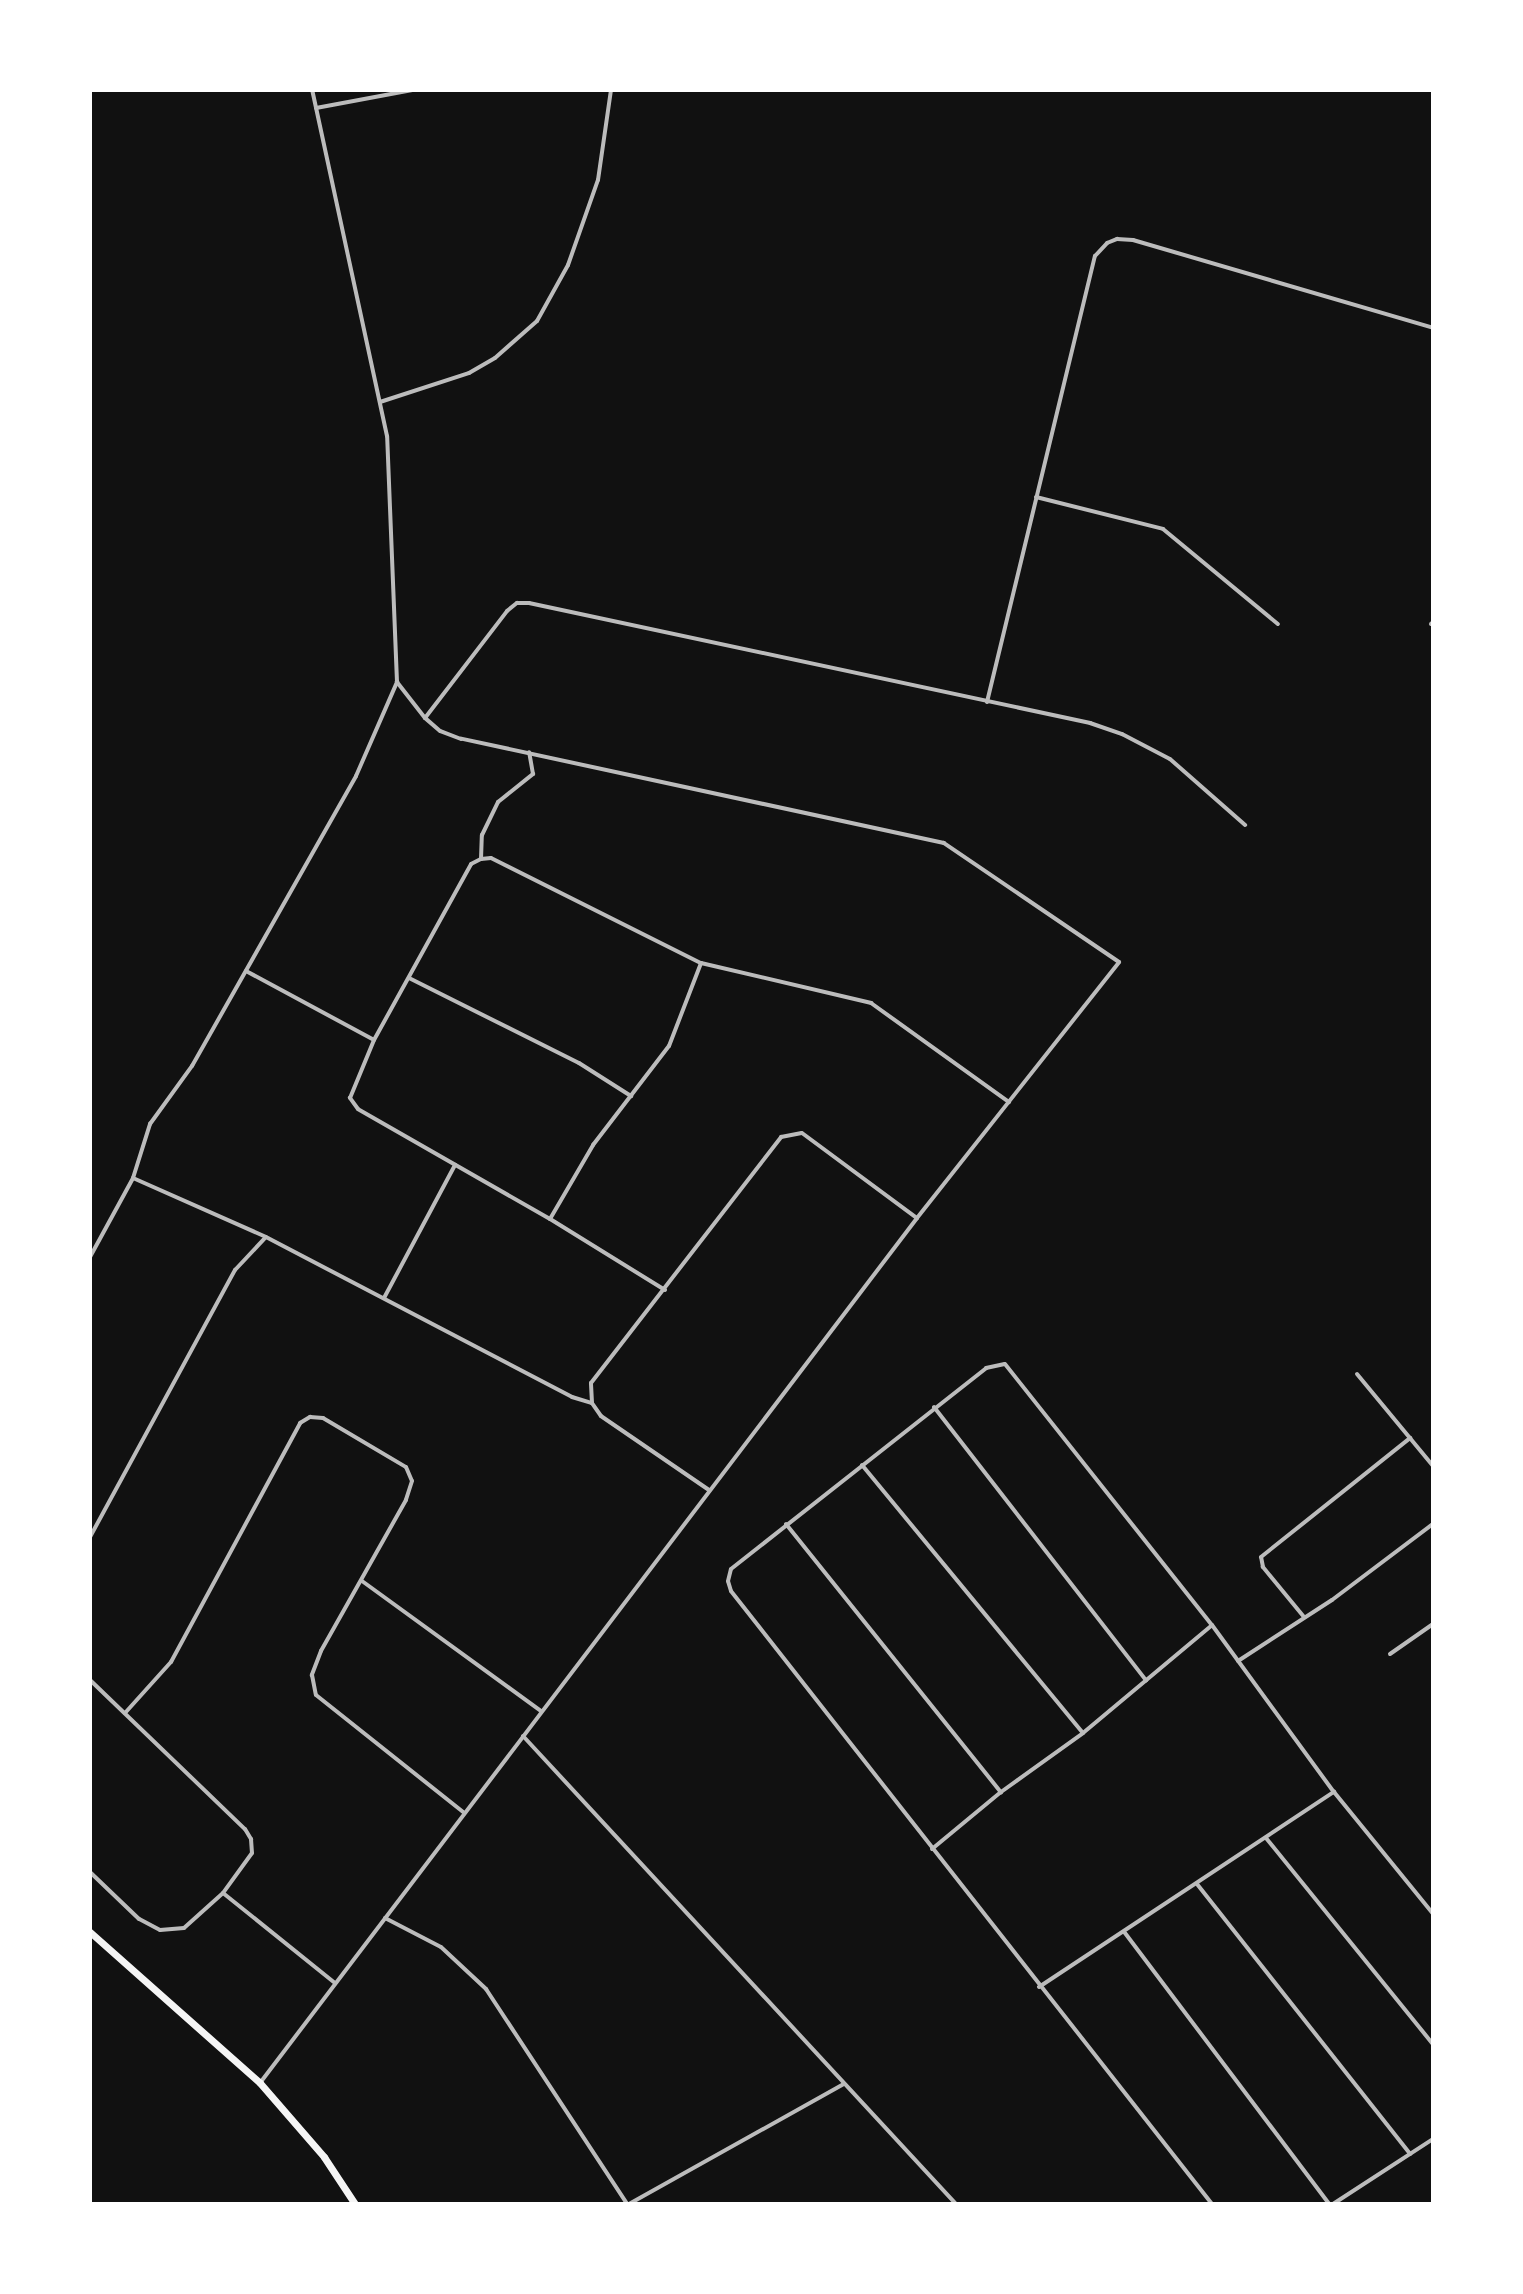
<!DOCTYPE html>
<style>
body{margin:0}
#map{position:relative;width:1523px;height:2294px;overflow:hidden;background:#111;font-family:Ubuntu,sans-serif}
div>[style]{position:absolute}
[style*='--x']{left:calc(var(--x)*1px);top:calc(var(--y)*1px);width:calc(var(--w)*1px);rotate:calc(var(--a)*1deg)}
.minor>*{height:4px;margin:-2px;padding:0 2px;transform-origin:2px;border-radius:2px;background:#bcbcbc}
.trunk>*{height:7px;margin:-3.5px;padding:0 3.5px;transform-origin:3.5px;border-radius:3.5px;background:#f5f5f5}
span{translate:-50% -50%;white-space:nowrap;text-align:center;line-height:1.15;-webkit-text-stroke:6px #fff;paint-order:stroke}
.frame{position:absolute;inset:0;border:92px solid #fff;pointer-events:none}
</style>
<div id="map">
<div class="minor">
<div style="--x:316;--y:108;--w:98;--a:-10.6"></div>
<div style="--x:380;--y:402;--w:94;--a:-18"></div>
<div style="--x:469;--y:373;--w:30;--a:-30"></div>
<div style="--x:495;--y:358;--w:56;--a:-41.4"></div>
<div style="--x:537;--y:321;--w:64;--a:-61"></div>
<div style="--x:568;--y:265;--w:90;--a:-70.6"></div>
<div style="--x:598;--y:180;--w:91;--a:-81.8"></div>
<div style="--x:1036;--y:497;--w:131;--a:14.1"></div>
<div style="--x:1163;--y:529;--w:149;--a:39.6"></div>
<div style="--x:1431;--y:624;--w:3;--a:-45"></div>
<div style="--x:987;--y:702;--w:459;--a:-76.4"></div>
<div style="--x:1095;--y:256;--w:18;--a:-47"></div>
<div style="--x:1107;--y:243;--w:11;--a:-22"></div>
<div style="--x:1117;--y:239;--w:16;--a:4"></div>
<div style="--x:1133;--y:240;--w:313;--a:16.3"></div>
<div style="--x:425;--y:718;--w:135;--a:-52.5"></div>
<div style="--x:507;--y:611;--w:13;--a:-39"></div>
<div style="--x:517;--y:603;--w:12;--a:0"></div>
<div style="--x:529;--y:603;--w:574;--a:12.07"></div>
<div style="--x:1090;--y:723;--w:34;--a:19"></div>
<div style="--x:1122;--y:734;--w:54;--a:27.5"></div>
<div style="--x:1170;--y:759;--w:100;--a:41.3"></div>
<div style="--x:481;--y:859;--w:24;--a:-88"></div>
<div style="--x:482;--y:835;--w:37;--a:-64"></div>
<div style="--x:498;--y:802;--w:45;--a:-38.7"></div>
<div style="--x:533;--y:774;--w:22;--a:-100"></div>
<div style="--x:246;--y:971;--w:145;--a:28.3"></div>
<div style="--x:409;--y:978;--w:190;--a:26.6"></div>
<div style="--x:579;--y:1063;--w:62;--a:32.4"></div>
<div style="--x:133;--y:1178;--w:145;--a:23.9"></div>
<div style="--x:266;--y:1237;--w:345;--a:27.6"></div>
<div style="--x:572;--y:1397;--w:21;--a:17"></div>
<div style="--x:550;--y:1219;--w:86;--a:-59.8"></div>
<div style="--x:593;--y:1145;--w:125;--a:-52.5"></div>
<div style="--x:669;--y:1046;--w:89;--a:-68.9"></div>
<div style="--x:701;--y:963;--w:175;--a:13.2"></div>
<div style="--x:871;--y:1003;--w:170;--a:35.7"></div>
<div style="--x:90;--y:1257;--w:90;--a:-61.4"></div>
<div style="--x:133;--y:1178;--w:57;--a:-72.5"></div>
<div style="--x:150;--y:1124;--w:72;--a:-54.1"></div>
<div style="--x:192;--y:1066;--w:333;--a:-60.5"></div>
<div style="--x:356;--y:776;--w:103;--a:-66.4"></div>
<div style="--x:665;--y:1290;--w:135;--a:-148.3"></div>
<div style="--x:550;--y:1219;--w:221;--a:-150.2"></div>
<div style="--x:358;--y:1109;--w:14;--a:-126"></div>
<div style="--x:350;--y:1098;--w:63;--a:-67.5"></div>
<div style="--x:374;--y:1040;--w:201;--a:-61.1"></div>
<div style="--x:471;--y:864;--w:11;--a:-27"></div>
<div style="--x:481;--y:859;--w:10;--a:-6"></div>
<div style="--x:491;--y:858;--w:235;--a:26.6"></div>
<div style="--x:384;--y:1298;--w:151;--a:-61.9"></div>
<div style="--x:1357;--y:1374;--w:119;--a:50.4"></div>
<div style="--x:934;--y:1407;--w:346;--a:52.2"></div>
<div style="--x:862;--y:1465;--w:347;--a:50.5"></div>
<div style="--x:709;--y:1490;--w:131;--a:-145.6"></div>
<div style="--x:601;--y:1416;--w:16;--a:-125"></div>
<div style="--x:592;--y:1403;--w:20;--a:-93"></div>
<div style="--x:591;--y:1383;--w:311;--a:-52.3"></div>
<div style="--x:781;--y:1137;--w:21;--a:-11"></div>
<div style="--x:802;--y:1133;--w:143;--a:36.5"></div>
<div style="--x:786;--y:1524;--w:344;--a:51.3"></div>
<div style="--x:90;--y:1537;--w:304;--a:-61.5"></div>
<div style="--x:235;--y:1270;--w:45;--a:-46.8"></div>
<div style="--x:362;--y:1581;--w:221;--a:36"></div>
<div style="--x:1304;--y:1617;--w:65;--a:-129.4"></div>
<div style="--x:1263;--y:1567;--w:10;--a:-101"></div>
<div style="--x:1261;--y:1557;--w:191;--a:-38.6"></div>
<div style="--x:1390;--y:1654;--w:52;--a:-34.9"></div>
<div style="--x:1238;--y:1661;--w:112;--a:-33"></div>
<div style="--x:1332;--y:1600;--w:126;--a:-37"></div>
<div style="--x:90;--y:1680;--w:215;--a:43.9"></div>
<div style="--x:245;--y:1829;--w:12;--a:59"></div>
<div style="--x:251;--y:1839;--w:14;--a:86"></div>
<div style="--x:252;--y:1853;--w:49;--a:125.9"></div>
<div style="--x:223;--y:1893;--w:52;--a:138.1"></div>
<div style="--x:184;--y:1928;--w:24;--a:175"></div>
<div style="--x:160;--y:1930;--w:24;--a:-152"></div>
<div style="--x:139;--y:1919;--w:68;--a:-136.2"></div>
<div style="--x:125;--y:1713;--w:69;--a:-48"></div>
<div style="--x:171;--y:1662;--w:272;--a:-61.6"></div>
<div style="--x:300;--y:1423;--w:12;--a:-31"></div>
<div style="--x:310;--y:1417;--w:13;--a:4"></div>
<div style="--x:323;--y:1418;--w:96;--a:30.6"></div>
<div style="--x:406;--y:1467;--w:15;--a:67"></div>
<div style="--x:412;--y:1481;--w:20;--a:108"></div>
<div style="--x:406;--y:1500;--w:173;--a:119.4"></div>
<div style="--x:321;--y:1651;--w:26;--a:111"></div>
<div style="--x:312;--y:1675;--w:20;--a:79"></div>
<div style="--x:316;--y:1695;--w:188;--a:38.5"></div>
<div style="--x:523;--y:1736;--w:638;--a:47.22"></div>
<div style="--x:1266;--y:1838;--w:265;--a:51"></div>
<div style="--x:932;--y:1849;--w:89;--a:-39.6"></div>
<div style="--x:1001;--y:1792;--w:101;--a:-35.7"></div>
<div style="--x:1083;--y:1733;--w:168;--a:-39.9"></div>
<div style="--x:1197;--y:1884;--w:344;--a:51.7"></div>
<div style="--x:223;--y:1893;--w:144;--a:38.8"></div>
<div style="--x:385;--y:1918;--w:63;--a:27.4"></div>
<div style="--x:441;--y:1947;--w:62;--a:43"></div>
<div style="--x:486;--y:1989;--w:257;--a:56.7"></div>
<div style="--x:1125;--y:1933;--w:339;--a:53"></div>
<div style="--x:1039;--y:1987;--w:354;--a:-33.5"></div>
<div style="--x:260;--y:2083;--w:1086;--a:-52.78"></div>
<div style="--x:917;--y:1218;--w:326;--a:-51.7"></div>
<div style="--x:1119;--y:962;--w:212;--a:-145.8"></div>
<div style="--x:944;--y:843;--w:494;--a:-167.8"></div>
<div style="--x:461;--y:739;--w:22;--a:-159"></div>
<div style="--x:440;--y:731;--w:20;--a:-139"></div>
<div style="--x:425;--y:718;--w:46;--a:-127.9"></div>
<div style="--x:397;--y:682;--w:246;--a:-92.3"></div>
<div style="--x:387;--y:436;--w:354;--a:-102.2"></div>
<div style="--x:629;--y:2204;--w:246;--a:-29.2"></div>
<div style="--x:1212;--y:2204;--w:779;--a:-128.12"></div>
<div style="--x:731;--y:1591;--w:10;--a:-107"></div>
<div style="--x:728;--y:1581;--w:12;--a:-76"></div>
<div style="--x:731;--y:1569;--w:325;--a:-38.2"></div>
<div style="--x:986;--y:1368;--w:19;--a:-12"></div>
<div style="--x:1005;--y:1364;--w:333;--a:51.6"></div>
<div style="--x:1212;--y:1625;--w:207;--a:53.9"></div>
<div style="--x:1334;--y:1792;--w:157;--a:50.9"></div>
<div style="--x:1333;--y:2204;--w:119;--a:-33"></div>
</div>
<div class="trunk">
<div style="--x:90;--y:1932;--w:227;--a:41.6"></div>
<div style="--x:260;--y:2083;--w:98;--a:49.1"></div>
<div style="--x:324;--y:2157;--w:56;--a:56.6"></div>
</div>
<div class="frame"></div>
</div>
